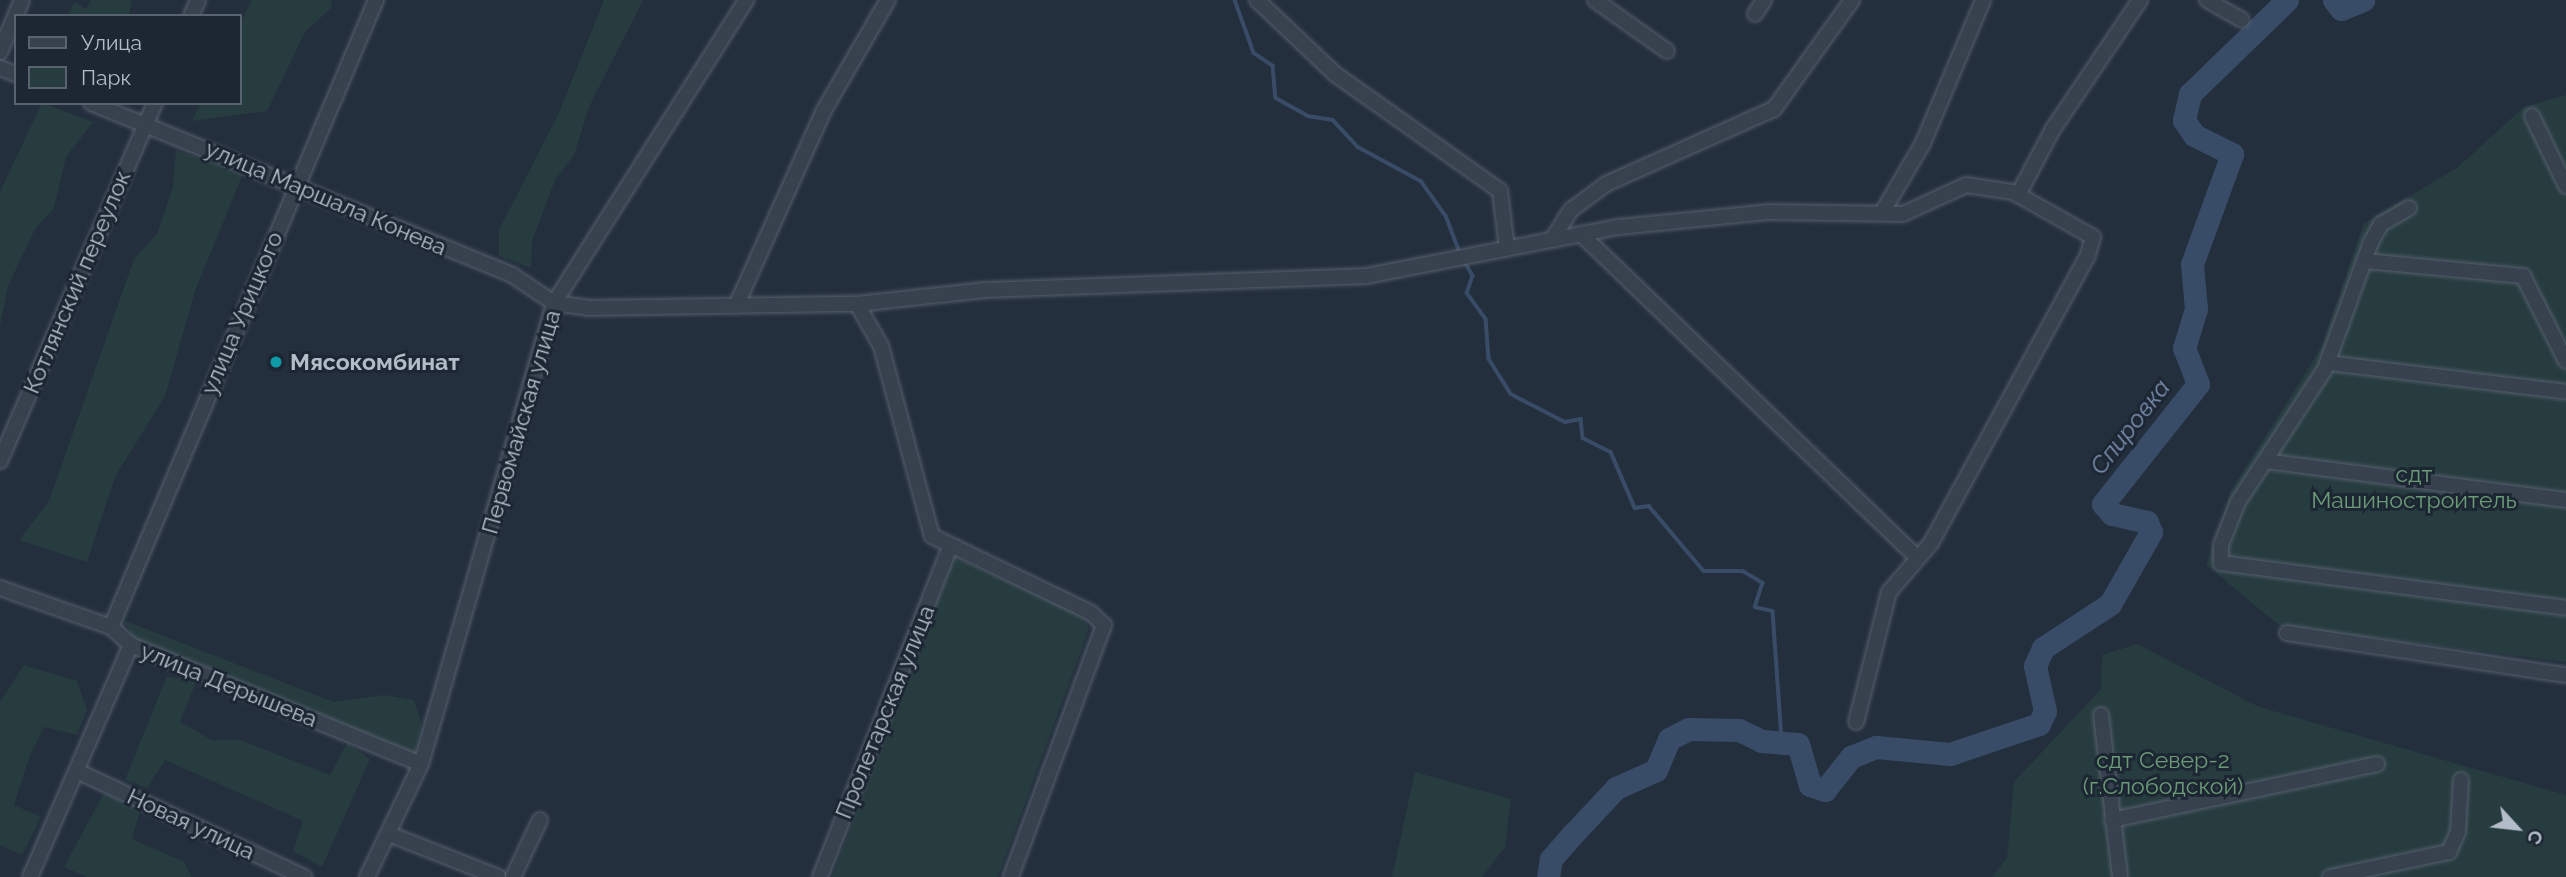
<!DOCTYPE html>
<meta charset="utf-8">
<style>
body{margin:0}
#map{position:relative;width:2566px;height:877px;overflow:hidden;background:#242f3e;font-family:Raleway,sans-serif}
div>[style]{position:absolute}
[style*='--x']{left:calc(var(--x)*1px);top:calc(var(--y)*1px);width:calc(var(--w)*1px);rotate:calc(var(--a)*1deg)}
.green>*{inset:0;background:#263c3f}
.stream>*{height:3.5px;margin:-1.75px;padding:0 1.75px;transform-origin:1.75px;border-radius:1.75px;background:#394c67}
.river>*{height:23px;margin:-11.5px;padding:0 11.5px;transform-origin:11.5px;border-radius:11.5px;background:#394c67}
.roads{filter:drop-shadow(0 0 2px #565f6c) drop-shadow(0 0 2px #565f6c)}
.minor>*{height:14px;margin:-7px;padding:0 7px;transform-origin:7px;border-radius:7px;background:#38414e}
.dots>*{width:19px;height:19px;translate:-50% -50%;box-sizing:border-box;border:4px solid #1d2633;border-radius:50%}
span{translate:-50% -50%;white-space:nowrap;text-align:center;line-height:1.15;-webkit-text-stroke:6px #1d2633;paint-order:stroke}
.street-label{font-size:23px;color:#b4bcc9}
.poi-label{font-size:23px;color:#b4bcc9;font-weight:700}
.left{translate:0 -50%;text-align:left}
.park-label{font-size:23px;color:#6b9a76}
.water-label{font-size:24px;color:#7c92b1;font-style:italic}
.legend{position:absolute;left:14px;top:14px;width:228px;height:91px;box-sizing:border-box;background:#1d2633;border:2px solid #59626f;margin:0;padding:9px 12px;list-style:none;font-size:21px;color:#b4bcc9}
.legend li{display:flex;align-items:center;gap:14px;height:35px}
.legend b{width:35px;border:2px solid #59626f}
.north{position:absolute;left:2482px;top:793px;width:70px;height:70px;-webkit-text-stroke:5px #1d2633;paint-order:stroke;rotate:117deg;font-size:19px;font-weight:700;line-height:28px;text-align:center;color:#b4bcc9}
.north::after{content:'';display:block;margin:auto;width:24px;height:32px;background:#b4bcc9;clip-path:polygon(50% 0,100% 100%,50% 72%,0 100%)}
</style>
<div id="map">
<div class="green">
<div style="clip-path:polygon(91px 0,132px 0,129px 16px,68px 16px,74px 2px,86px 9px)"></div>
<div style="clip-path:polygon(252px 0,331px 0,332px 7px,305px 32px,267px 111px,192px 121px,201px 103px,240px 103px,240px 24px)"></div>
<div style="clip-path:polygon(604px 0,643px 0,589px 107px,574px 155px,555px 180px,532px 241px,531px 268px,499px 256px,499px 230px,558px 115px)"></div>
<div style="clip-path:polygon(2566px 95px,2566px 662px,2280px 626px,2206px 565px,2231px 491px,2321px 348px,2364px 223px,2457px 168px,2524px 107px)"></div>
<div style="clip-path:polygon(42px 103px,93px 122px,66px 157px,54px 208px,35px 229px,8px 286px,0 327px,0 192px)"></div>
<div style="clip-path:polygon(176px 150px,243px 174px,195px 291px,165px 396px,115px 477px,87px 562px,19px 540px,49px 501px,134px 259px,157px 234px,173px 187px)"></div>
<div style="clip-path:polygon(954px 557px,1082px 615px,1089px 629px,998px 877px,832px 877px)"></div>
<div style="clip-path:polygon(123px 620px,334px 702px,384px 695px,414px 700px,422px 725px,414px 753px,135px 638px)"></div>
<div style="clip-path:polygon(2137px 644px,2259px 707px,2566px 795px,2566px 877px,1992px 877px,2007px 858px,2014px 782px,2101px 689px,2102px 655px)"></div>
<div style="clip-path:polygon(24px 665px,77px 681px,87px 710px,77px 735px,44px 727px,30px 755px,14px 805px,41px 817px,22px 855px,0 845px,0 702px)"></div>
<div style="clip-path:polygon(167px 676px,196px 682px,180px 722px,212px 740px,240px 740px,330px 775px,347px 743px,370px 759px,322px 867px,293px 851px,303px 821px,165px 760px,147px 788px,125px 780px)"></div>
<div style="clip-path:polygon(1415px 772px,1511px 799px,1505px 847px,1482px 877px,1392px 877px)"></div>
<div style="clip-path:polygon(104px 793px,140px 810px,132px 839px,184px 862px,192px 877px,87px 877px,64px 867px)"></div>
</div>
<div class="stream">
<div style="--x:1235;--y:0;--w:56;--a:70.3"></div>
<div style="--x:1254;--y:53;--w:23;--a:34"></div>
<div style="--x:1273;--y:66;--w:32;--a:85"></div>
<div style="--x:1276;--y:98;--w:37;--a:29"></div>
<div style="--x:1308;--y:116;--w:25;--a:9"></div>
<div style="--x:1333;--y:120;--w:37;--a:47"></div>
<div style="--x:1358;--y:147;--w:72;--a:28.4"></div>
<div style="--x:1421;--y:181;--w:43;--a:54.5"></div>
<div style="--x:1446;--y:216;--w:39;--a:69"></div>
<div style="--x:1465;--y:262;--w:16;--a:60"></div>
<div style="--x:1473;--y:276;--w:18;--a:109"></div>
<div style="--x:1467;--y:293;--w:32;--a:54"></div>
<div style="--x:1486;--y:319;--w:40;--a:85.7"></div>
<div style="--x:1489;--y:359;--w:41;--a:57.8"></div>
<div style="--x:1511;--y:394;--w:61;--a:27.4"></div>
<div style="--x:1565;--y:422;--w:16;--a:-11"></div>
<div style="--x:1581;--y:419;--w:19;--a:84"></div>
<div style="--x:1583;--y:438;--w:31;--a:27"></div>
<div style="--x:1611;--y:452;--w:61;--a:66.8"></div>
<div style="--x:1635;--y:508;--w:14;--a:-8"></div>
<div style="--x:1649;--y:506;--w:85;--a:49.8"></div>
<div style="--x:1704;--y:571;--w:39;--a:0"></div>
<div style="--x:1743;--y:571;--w:23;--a:31"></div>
<div style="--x:1763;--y:583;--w:25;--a:108"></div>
<div style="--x:1755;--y:607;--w:18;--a:13"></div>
<div style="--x:1773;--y:611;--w:129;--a:86"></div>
</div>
<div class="river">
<div style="--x:2334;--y:0;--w:11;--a:52"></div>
<div style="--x:2341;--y:9;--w:24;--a:-22"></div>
<div style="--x:1548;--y:877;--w:18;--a:-81"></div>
<div style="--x:1551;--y:859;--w:33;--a:-49"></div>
<div style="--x:1573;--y:834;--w:63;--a:-46.9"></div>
<div style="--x:1616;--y:788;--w:44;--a:-24.2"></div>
<div style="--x:1656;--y:770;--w:34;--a:-67"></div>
<div style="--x:1669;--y:739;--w:22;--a:-27"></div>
<div style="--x:1689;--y:729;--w:50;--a:1.1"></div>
<div style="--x:1739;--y:730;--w:25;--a:26"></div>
<div style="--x:1762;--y:741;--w:36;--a:5"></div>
<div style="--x:1798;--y:744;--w:43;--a:73.7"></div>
<div style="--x:1810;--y:785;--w:16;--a:18"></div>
<div style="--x:1825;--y:790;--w:42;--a:-51.8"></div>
<div style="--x:1851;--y:757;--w:27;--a:-22"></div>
<div style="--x:1876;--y:747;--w:74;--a:5.4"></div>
<div style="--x:1950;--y:754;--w:94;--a:-18.6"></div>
<div style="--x:2039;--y:724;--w:14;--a:-65"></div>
<div style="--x:2045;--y:711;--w:46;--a:-102.5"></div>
<div style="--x:2035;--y:666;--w:20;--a:-66"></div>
<div style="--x:2043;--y:648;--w:80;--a:-33.3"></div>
<div style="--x:2110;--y:604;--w:83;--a:-60.3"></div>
<div style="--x:2151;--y:532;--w:11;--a:-112"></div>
<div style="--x:2147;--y:522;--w:36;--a:-167"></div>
<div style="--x:2112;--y:514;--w:13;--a:-132"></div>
<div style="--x:2103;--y:504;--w:153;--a:-51.6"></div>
<div style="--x:2198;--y:384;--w:39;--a:-111"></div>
<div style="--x:2184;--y:348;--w:41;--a:-72.9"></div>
<div style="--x:2196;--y:309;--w:45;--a:-95.1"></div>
<div style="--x:2192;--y:264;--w:117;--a:-70"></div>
<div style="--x:2232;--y:154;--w:42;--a:-153.4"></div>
<div style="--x:2194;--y:135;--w:18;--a:-124"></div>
<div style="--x:2184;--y:120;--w:27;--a:-77"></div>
<div style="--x:2190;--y:94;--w:135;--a:-44.1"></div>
</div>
<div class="roads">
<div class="minor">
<div style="--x:1257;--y:0;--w:108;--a:43.5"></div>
<div style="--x:1335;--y:74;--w:202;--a:35.3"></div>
<div style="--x:1500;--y:191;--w:58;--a:83.1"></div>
<div style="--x:1595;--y:0;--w:88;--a:35.3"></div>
<div style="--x:2207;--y:0;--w:40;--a:29.7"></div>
<div style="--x:1755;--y:14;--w:17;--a:-57"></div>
<div style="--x:191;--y:16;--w:17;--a:-66"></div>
<div style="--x:0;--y:52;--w:56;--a:-67.1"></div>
<div style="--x:0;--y:68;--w:17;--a:21"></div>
<div style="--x:91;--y:103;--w:455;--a:22.2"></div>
<div style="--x:512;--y:275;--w:50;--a:33.7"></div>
<div style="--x:554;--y:303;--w:34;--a:8"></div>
<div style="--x:588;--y:308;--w:269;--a:-0.9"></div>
<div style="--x:857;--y:304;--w:48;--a:60.3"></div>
<div style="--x:881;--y:346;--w:197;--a:75"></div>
<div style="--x:932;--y:536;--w:177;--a:25.8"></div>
<div style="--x:1091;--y:613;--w:18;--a:43"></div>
<div style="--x:1104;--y:625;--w:269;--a:110.3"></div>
<div style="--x:2532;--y:116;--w:78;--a:64.1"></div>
<div style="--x:2018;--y:195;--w:75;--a:-62.1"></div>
<div style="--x:2053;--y:129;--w:156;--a:-56"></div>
<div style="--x:2409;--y:208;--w:32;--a:150"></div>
<div style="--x:2381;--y:224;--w:21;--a:119"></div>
<div style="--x:2371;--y:242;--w:135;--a:109.9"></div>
<div style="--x:2325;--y:369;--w:159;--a:123.2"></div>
<div style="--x:2238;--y:502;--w:46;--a:111.6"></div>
<div style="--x:2221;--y:545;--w:18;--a:90"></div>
<div style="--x:2221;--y:563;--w:348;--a:7.4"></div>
<div style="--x:1882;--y:213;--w:81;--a:-59.6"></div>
<div style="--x:1923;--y:143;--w:155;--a:-67.2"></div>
<div style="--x:1581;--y:234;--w:463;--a:43.9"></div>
<div style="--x:1552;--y:240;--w:36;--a:-58"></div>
<div style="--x:1571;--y:210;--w:44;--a:-36.6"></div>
<div style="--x:1606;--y:184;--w:184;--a:-24.1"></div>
<div style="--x:1774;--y:109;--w:134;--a:-54.4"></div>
<div style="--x:2364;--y:261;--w:160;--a:5.4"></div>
<div style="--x:2523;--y:276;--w:95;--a:63.2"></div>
<div style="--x:857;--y:304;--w:129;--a:-6.2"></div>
<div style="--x:985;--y:290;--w:381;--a:-2.1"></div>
<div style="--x:1366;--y:276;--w:258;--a:-11"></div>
<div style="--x:1619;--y:227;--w:152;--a:-5.7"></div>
<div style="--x:1770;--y:212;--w:133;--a:0.9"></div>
<div style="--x:1903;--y:214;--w:69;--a:-24.7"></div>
<div style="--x:1966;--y:185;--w:48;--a:8.5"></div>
<div style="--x:2013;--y:192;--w:92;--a:29.4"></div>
<div style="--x:2093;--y:237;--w:19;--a:106"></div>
<div style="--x:2088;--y:255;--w:328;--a:118.6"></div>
<div style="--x:1931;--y:543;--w:65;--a:130.6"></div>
<div style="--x:1889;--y:592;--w:134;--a:104.2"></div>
<div style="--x:736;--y:306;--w:213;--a:-65.8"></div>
<div style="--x:823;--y:112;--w:129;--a:-59.9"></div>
<div style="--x:2328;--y:363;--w:240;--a:6.9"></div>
<div style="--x:0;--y:461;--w:390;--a:-66.6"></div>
<div style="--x:2265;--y:461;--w:304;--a:7.4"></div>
<div style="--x:0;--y:588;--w:118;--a:19.4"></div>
<div style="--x:111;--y:627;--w:27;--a:42"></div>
<div style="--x:131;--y:645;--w:313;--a:22.3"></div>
<div style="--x:111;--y:627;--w:681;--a:-67.09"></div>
<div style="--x:2287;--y:633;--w:282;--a:8.6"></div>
<div style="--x:2101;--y:715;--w:163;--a:83.3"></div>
<div style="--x:77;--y:771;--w:251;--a:25"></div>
<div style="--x:2112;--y:820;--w:271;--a:-11.9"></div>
<div style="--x:389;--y:834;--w:117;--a:21.5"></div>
<div style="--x:30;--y:877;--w:253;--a:-66.5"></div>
<div style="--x:367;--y:877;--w:125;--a:-64.5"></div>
<div style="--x:421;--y:764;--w:480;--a:-73.9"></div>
<div style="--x:554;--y:303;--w:359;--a:-57.6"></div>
<div style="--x:513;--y:877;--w:63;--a:-64.7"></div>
<div style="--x:820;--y:877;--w:355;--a:-68.5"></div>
<div style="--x:2330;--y:877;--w:122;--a:-11.9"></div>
<div style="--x:2449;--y:852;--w:22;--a:-66"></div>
<div style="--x:2458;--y:832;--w:52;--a:-86.7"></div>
</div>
</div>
<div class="dots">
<div style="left:276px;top:362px;background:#0f9aa8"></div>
</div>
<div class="street-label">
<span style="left:326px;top:198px;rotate:23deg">улица Маршала Конева</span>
<span style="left:77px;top:282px;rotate:-67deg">Котлянский переулок</span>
<span style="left:242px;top:313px;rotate:-67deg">улица Урицкого</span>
<span style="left:521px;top:422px;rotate:-74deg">Первомайская улица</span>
<span style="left:229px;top:685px;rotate:22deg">улица Дерышева</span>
<span style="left:885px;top:712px;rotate:-68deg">Пролетарская улица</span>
<span style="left:191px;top:824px;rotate:25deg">Новая улица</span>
</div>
<div class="poi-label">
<span class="left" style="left:290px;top:362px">Мясокомбинат</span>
</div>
<div class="park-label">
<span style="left:2414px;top:487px">сдт<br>Машиностроитель</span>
<span style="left:2163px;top:773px">сдт Север-2<br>(г.Слободской)</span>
</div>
<div class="water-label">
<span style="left:2130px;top:427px;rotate:-52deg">Спировка</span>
</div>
<ul class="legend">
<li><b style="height:9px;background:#38414e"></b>Улица</li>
<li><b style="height:19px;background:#263c3f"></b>Парк</li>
</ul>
<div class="north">С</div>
</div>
